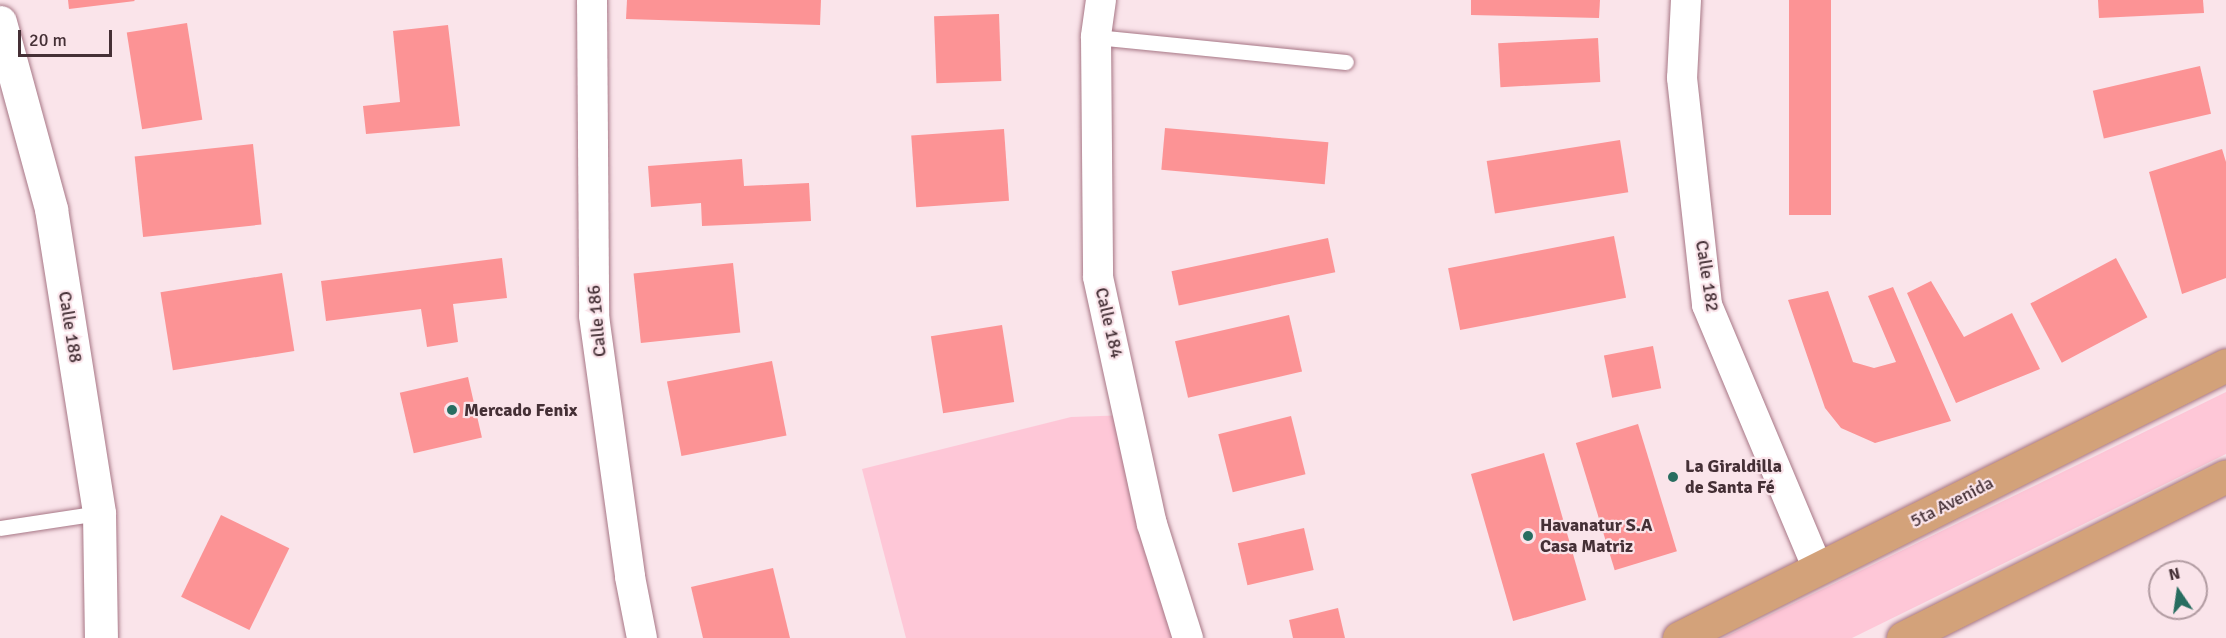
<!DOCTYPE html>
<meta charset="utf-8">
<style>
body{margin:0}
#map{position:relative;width:2226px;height:638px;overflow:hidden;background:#fae4ea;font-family:Signika,sans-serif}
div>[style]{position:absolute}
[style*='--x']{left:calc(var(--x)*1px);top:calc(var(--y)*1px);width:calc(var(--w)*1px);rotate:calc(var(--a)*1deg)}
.green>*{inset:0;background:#fec7d7}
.building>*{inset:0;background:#fc9395;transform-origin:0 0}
.roads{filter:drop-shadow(0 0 2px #a77786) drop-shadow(0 0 2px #a77786)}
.service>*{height:15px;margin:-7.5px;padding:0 7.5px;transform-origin:7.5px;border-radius:7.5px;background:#fff}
.minor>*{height:30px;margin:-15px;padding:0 15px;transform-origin:15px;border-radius:15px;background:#fff}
.tertiary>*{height:33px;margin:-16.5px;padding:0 16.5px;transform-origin:16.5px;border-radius:16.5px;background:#fff}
.trunk>*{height:33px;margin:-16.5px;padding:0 16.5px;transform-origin:16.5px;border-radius:16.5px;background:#d3a27a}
.dots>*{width:16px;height:16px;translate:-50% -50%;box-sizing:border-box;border:3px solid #fae4ea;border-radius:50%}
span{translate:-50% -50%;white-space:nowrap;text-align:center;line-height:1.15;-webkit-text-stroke:4.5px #fae4ea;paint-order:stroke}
.street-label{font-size:18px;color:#453036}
.poi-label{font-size:18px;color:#453036;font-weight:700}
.left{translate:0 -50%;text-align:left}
.north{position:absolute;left:2148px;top:560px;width:60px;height:60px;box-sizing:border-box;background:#fae4ea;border:2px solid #b29ca2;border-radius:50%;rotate:347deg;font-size:16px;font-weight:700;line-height:24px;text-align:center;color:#453036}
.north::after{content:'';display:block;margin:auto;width:21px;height:27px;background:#286d60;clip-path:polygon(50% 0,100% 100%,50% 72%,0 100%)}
.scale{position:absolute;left:18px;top:30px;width:94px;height:27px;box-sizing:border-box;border:3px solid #453036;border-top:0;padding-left:8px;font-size:18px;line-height:21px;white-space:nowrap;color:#453036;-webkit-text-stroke:4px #fae4ea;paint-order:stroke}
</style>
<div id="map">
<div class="green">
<div style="clip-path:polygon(2226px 392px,2226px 454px,1852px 638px,1723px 638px)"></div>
<div style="clip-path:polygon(1130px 415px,1188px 638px,906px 638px,862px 469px,1071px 417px)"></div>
</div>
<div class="building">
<div style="clip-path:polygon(68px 0,134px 0,135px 1px,69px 9px)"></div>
<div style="clip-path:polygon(627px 0,821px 0,820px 25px,626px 19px)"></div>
<div style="clip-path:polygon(1471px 0,1600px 0,1599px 18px,1471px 15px)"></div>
<div style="left:1789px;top:0;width:42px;height:215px"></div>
<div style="clip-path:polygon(2098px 0,2203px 0,2204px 13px,2099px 18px)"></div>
<div style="left:999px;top:14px;width:67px;height:65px;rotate:88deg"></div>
<div style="left:187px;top:23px;width:98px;height:61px;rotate:81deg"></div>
<div style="clip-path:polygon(448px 25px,460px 126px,366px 134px,363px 106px,400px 102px,393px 31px)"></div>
<div style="left:1598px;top:38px;width:44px;height:100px;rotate:87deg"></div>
<div style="left:2200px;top:66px;width:49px;height:110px;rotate:77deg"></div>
<div style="left:1165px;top:128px;width:164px;height:42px;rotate:5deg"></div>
<div style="left:1004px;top:129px;width:72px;height:93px;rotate:86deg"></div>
<div style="left:1620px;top:140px;width:53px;height:135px;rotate:81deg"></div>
<div style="left:253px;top:144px;width:81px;height:119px;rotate:84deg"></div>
<div style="clip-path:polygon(2222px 149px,2226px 162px,2226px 278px,2182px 294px,2149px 172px)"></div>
<div style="clip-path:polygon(742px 159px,744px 186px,809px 183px,811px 221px,702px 226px,701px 203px,651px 207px,648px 166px)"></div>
<div style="left:1614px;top:236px;width:63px;height:169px;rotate:79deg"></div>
<div style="left:1328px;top:238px;width:35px;height:160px;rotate:78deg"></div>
<div style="clip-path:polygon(502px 258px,507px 298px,453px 304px,458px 342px,427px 347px,421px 309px,326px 321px,321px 281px)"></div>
<div style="left:2116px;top:258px;width:67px;height:97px;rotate:62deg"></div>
<div style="left:733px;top:263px;width:70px;height:100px;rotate:84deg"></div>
<div style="left:282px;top:273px;width:79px;height:123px;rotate:81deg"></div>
<div style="clip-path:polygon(1931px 281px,1964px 337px,2012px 313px,2040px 369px,1956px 403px,1907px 293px)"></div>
<div style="clip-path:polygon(1893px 287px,1951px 421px,1875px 443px,1841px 428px,1825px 408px,1788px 300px,1828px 291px,1853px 362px,1874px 368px,1896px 362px,1868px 296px)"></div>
<div style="left:1289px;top:315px;width:58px;height:117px;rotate:77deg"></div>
<div style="left:1002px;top:325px;width:78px;height:72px;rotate:81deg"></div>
<div style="left:1653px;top:346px;width:43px;height:50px;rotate:79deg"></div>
<div style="left:772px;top:361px;width:76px;height:107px;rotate:79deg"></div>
<div style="left:468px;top:377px;width:62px;height:70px;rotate:77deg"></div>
<div style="left:1291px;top:416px;width:60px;height:75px;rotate:76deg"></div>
<div style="left:1638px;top:424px;width:133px;height:65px;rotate:73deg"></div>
<div style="left:1544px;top:453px;width:153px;height:76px;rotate:74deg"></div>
<div style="left:221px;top:515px;width:76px;height:91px;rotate:26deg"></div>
<div style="left:1304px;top:528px;width:43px;height:68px;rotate:77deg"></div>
<div style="clip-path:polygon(773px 568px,790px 638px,703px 638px,691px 587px)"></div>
<div style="clip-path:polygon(1338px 608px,1345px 638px,1293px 638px,1289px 620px)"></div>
</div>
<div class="roads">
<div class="service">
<div style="--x:1096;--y:37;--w:251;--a:5.7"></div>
<div style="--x:0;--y:528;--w:100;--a:-8.6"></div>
</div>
<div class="minor">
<div style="--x:592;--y:0;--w:316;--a:89.6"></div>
<div style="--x:594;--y:316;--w:263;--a:82.1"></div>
<div style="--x:630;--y:577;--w:62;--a:78.9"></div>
<div style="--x:1101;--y:0;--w:37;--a:98"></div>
<div style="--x:1096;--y:37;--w:240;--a:89.5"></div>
<div style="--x:1098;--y:277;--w:253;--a:77.7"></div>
<div style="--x:1152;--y:524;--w:120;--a:72.5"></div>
<div style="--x:1686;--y:0;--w:78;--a:92.9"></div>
<div style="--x:1682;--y:78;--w:228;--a:83.7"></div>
<div style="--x:1707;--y:305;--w:286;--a:67.2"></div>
</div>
<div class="tertiary">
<div style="--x:0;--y:22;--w:194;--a:74.7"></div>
<div style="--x:51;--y:209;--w:308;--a:81"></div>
<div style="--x:99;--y:513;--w:125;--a:89.1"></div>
</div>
<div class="trunk">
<div style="--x:1679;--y:638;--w:611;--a:-26.52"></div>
<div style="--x:1903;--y:638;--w:361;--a:-26.6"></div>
</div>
</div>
<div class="dots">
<div style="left:452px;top:410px;background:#286d60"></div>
<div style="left:1673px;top:477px;background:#286d60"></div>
<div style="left:1528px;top:536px;background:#286d60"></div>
</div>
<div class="street-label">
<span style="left:1707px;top:276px;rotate:81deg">Calle 182</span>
<span style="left:597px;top:321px;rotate:-95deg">Calle 186</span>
<span style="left:1109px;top:323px;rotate:77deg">Calle 184</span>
<span style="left:70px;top:327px;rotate:81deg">Calle 188</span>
<span style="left:1952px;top:502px;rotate:-27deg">5ta Avenida</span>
</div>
<div class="poi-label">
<span class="left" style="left:464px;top:410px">Mercado Fenix</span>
<span class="left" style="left:1685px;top:477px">La Giraldilla<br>de Santa Fé</span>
<span class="left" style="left:1540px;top:536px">Havanatur S.A<br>Casa Matriz</span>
</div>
<div class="north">N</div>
<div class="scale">20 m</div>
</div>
